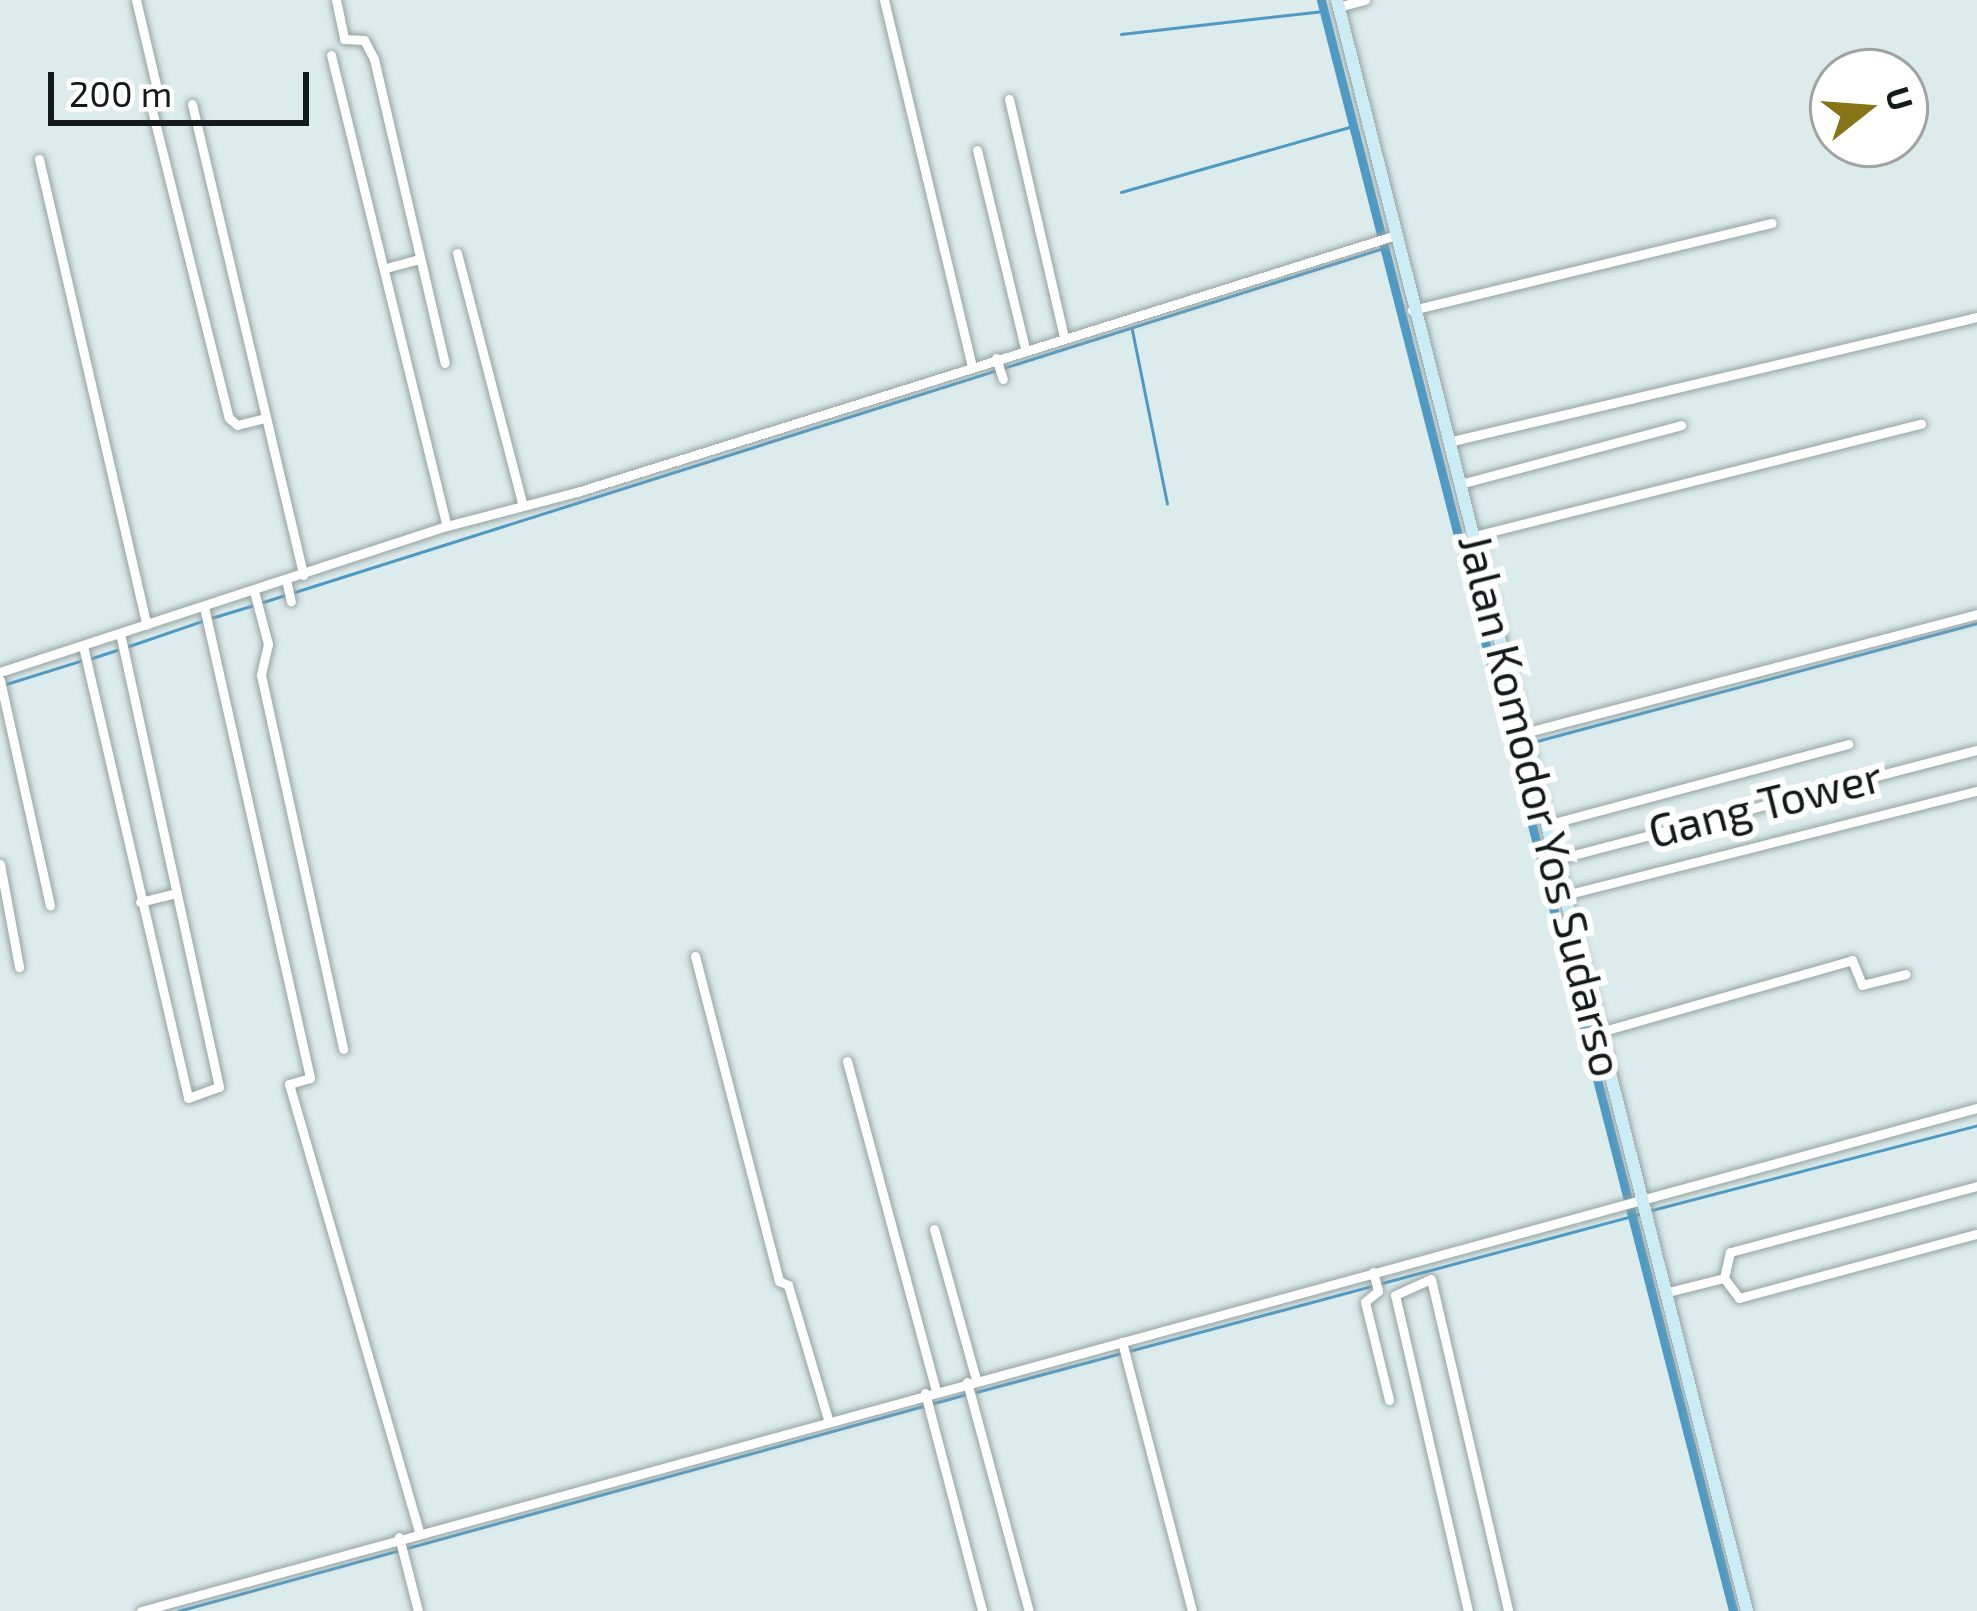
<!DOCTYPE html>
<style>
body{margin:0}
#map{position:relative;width:1977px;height:1611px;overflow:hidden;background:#dcebeb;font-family:"Exo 2",sans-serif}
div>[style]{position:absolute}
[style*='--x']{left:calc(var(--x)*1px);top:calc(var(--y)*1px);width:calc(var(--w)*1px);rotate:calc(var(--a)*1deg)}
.stream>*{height:3px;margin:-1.5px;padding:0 1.5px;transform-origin:1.5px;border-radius:1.5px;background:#4e9ac4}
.canal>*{height:9px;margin:-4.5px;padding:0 4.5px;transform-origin:4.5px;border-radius:4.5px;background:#4e9ac4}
.roads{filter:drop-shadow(0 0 3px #94a2a2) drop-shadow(0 0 3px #94a2a2)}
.street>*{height:9px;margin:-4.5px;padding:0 4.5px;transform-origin:4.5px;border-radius:4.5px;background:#fff}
.secondary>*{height:12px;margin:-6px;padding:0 6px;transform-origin:6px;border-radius:6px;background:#cbecf4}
span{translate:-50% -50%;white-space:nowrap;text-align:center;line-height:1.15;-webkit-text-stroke:12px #fff;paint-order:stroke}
.street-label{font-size:45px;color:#141919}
.north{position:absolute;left:1809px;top:48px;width:120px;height:120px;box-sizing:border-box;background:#fff;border:3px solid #a1a3a3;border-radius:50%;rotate:73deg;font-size:33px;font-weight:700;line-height:48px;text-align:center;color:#141919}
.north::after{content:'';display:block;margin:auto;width:42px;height:54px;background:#867417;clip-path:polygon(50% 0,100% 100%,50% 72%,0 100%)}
.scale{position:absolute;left:48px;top:72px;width:261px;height:54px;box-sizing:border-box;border:6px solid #141919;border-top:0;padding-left:15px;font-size:36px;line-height:42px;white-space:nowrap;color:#141919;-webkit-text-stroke:9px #fff;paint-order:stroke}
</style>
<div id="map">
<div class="stream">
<div style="--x:1121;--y:34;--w:204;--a:-6.5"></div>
<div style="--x:1121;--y:192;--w:240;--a:-15.9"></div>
<div style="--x:1132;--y:330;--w:177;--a:78.6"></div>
<div style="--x:263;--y:602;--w:1175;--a:-17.54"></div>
<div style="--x:211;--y:618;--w:45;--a:-16.8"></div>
<div style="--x:126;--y:647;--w:80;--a:-18.9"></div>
<div style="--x:92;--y:658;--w:26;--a:-18"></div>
<div style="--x:6;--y:684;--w:81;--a:-17.3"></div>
<div style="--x:1533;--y:742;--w:460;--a:-15"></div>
<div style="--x:1648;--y:1211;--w:340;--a:-14.6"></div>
<div style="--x:1382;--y:1283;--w:266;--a:-15"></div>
<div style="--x:976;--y:1392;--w:410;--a:-15"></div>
<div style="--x:178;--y:1611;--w:818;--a:-15.38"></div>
</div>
<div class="canal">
<div style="--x:1321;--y:0;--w:1663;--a:75.65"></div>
</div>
<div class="roads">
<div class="street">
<div style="--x:136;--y:0;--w:96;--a:76.7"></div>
<div style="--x:158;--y:93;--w:18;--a:109"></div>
<div style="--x:152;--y:110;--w:317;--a:76"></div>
<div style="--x:229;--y:418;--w:11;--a:41"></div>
<div style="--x:237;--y:425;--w:30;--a:-14"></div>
<div style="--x:336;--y:0;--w:40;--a:78"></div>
<div style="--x:344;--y:39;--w:20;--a:3"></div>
<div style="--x:364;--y:40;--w:21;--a:62"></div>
<div style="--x:374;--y:59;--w:312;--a:76.9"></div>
<div style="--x:884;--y:0;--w:376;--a:76.5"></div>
<div style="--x:1338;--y:7;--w:28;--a:-15"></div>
<div style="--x:331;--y:55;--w:485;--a:76.2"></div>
<div style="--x:1009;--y:99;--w:244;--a:77"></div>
<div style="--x:192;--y:104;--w:484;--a:76.7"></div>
<div style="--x:977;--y:150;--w:204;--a:76.4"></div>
<div style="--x:39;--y:159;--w:478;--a:77"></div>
<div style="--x:457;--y:253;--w:261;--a:75.4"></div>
<div style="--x:386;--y:268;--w:35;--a:-15"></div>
<div style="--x:1412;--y:310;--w:370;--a:-13.6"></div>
<div style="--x:996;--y:358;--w:22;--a:72"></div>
<div style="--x:1448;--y:442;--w:544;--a:-13.29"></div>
<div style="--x:1460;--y:484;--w:229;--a:-14.9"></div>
<div style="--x:1474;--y:536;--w:461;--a:-14.1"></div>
<div style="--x:286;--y:580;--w:22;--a:77"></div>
<div style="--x:254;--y:591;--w:55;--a:75.2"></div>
<div style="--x:268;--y:644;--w:32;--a:103"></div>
<div style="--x:261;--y:675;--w:383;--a:77.6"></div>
<div style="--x:204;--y:607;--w:483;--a:77.3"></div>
<div style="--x:310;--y:1078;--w:22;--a:164"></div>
<div style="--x:289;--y:1084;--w:466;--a:73.8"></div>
<div style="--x:83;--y:646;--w:464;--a:76.9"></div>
<div style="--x:188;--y:1098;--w:33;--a:-20"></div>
<div style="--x:219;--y:1087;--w:464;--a:-102.3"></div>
<div style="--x:0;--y:672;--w:470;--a:-18.1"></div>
<div style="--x:447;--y:526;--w:134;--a:-14.7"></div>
<div style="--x:577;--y:492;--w:858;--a:-17.42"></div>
<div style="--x:0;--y:680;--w:231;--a:77.5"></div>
<div style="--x:1524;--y:733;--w:468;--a:-14.7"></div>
<div style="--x:1546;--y:825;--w:313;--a:-15"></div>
<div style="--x:1554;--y:860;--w:437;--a:-14.6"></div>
<div style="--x:0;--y:864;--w:105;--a:79.5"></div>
<div style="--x:1565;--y:895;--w:425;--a:-14.2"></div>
<div style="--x:140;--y:902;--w:37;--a:-14"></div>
<div style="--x:695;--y:956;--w:336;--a:75.5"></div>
<div style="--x:779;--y:1281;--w:10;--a:24"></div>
<div style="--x:788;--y:1285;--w:140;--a:73.4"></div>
<div style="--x:1600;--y:1032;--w:262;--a:-15.9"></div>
<div style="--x:1852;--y:960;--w:27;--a:68"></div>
<div style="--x:1862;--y:985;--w:45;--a:-14"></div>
<div style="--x:847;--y:1061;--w:341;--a:74.9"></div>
<div style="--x:1977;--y:1186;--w:256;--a:165"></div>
<div style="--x:1730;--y:1252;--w:27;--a:103"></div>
<div style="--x:1724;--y:1278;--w:25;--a:53"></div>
<div style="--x:1739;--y:1298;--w:246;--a:-15.1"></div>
<div style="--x:934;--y:1229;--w:156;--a:74.4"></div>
<div style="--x:1373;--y:1272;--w:20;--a:75"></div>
<div style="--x:1378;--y:1291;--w:17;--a:140"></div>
<div style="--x:1365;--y:1302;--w:101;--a:76.2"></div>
<div style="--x:1664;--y:1293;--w:62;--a:-14"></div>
<div style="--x:1122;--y:1342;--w:278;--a:75.4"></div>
<div style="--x:967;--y:1382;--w:237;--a:74.9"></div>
<div style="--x:925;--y:1393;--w:225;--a:75.3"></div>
<div style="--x:399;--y:1537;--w:76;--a:75.6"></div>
<div style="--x:141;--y:1611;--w:1904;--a:-15.32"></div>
<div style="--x:1468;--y:1611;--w:324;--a:-103"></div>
<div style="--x:1395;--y:1295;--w:39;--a:-24"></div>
<div style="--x:1431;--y:1279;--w:341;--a:76.9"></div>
</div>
<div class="secondary">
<div style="--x:1337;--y:0;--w:1662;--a:75.72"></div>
</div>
</div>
<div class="street-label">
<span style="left:1765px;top:803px;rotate:-14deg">Gang Tower</span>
<span style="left:1542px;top:805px;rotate:76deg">Jalan Komodor Yos Sudarso</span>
</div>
<div class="north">U</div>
<div class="scale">200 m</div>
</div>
